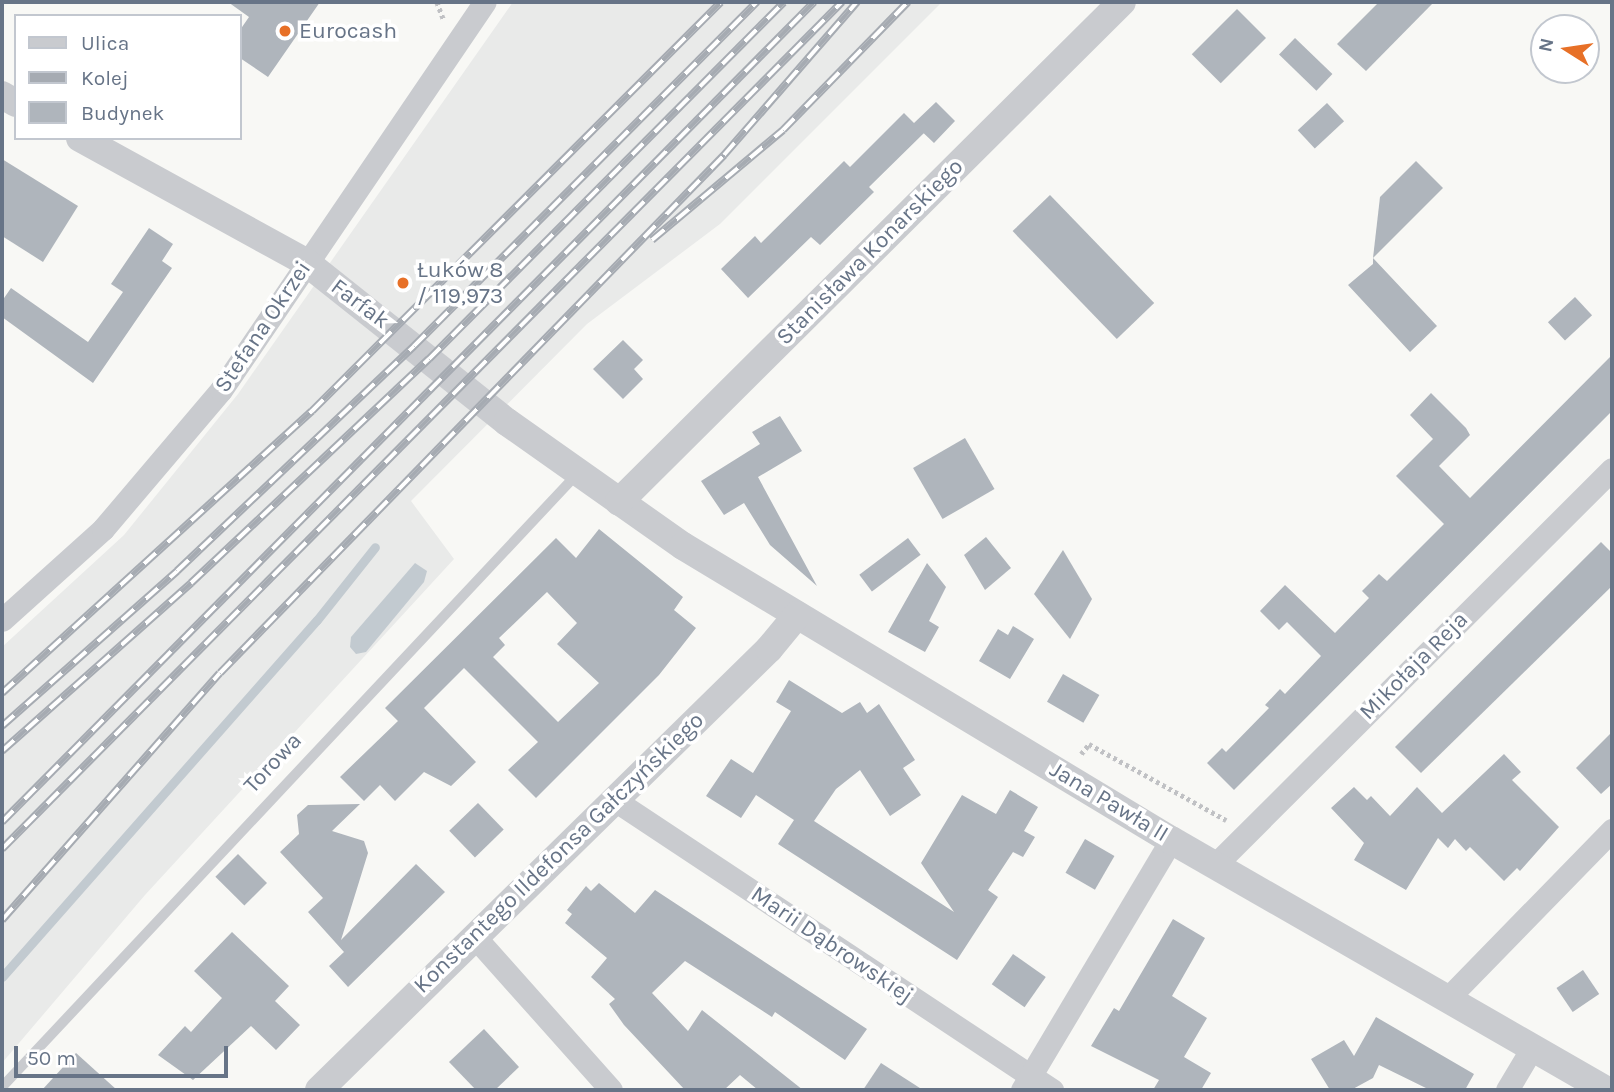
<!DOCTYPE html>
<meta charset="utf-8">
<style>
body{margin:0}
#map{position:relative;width:1614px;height:1092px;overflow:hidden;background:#f8f8f5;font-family:Karla,sans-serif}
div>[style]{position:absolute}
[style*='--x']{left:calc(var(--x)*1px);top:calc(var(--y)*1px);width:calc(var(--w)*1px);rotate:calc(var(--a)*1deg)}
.built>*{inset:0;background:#e9eae9}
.water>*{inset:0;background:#c2cad0}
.stream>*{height:9px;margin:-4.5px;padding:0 4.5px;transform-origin:4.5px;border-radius:4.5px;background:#c2cad0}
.building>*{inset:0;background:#afb5bc;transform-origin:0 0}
.path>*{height:4.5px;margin-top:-2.25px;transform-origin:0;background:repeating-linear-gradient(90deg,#c0c1c4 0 3.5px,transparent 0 7px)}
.service>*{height:10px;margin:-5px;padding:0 5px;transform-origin:5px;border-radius:5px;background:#c9cbcf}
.minor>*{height:23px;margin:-11.5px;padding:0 11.5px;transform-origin:11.5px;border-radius:11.5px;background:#c9cbcf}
.tertiary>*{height:28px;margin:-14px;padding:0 14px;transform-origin:14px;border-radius:14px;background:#c9cbcf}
.rail>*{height:8px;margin-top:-4px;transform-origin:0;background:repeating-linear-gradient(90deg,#fff 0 16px,#a6abb2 0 32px);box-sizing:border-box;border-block:2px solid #a6abb2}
.dots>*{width:19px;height:19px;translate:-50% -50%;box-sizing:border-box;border:4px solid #fff;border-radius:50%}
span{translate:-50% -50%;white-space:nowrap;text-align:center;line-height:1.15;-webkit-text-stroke:7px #fff;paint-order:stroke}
.poi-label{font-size:23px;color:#677487}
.left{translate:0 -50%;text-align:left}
.street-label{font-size:23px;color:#677487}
.frame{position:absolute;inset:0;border:4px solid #677487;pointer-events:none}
.legend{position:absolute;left:14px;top:14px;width:228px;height:126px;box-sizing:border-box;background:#fff;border:2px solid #c2c7cf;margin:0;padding:9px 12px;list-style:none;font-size:21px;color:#677487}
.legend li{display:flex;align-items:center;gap:14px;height:35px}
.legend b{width:35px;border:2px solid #c2c7cf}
.north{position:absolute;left:1530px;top:14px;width:70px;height:70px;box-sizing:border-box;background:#fff;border:2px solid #c2c7cf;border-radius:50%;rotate:282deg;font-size:19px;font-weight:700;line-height:28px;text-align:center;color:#677487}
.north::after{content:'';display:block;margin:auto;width:24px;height:32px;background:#e77027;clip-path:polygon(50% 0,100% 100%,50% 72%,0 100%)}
.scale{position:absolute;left:14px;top:1046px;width:214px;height:32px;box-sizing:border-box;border:4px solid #677487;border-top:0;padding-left:9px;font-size:21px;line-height:24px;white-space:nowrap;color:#677487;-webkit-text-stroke:5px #fff;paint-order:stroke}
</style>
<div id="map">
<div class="built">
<div style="clip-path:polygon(513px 2px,942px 2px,720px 224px,587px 324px,411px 501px,454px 559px,145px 895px,2px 1063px,2px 647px,124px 535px,238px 394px)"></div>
</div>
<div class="water">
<div style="clip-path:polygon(415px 563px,427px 571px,424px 582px,366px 652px,356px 654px,350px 647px,351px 637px)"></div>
</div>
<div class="stream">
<div style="--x:2;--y:977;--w:476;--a:-48.6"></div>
<div style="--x:317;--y:620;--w:93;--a:-51.5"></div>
</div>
<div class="building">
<div style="clip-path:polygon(228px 2px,320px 2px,268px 77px,240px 58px,240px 30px,249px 17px)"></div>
<div style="clip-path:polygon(1379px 2px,1434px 2px,1366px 71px,1337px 44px)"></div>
<div style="left:1237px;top:9px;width:41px;height:64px;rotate:45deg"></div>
<div style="left:1295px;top:38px;width:52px;height:23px;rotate:44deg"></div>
<div style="clip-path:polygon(936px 102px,955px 121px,934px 143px,914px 124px,924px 133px,869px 187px,874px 192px,820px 245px,811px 237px,748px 298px,721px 269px,755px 236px,761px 243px,844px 161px,850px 167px,904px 113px,914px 123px)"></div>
<div style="left:1327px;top:103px;width:25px;height:40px;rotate:47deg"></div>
<div style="clip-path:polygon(2px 159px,78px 206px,43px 262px,2px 236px)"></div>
<div style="clip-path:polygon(1416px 161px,1443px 188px,1373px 258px,1380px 197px)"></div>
<div style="left:1050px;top:195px;width:150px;height:52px;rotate:46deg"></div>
<div style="clip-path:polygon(149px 228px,173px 244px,162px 261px,172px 268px,93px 383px,2px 317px,2px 301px,11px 288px,88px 342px,123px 292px,111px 284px)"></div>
<div style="clip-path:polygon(1373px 258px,1437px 326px,1410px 352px,1348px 285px,1373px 264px)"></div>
<div style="left:1575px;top:297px;width:25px;height:37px;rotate:47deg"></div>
<div style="clip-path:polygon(623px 340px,643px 360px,634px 369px,643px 379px,623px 399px,593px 369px)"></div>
<div style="clip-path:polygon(1612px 355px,1612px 411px,1234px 790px,1207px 763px,1222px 748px,1226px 752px,1269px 708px,1265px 705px,1280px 689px,1285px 694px,1321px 656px,1287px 622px,1279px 630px,1260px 611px,1285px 585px,1335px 633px,1369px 598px,1362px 591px,1379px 574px,1387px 581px,1444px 524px,1396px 476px,1433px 439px,1410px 415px,1431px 393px,1466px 428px,1470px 435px,1439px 466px,1470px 498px)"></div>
<div style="clip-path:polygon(780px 416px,802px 451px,758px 477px,817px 586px,770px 545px,744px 503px,724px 515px,701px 481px,760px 444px,752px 432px)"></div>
<div style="left:965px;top:438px;width:59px;height:60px;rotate:60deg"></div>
<div style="clip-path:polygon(evenodd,599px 529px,683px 597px,674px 610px,696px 628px,659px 675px,536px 798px,508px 770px,538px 742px,464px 668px,424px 708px,476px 762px,451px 786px,424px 772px,395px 801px,380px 785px,364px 801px,340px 777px,398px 721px,385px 708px,556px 538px,576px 558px,599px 529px,547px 592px,577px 623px,557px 644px,599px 683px,558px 722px,493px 657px,505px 645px,499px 638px,547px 592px)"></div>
<div style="clip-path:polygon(986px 537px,1011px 568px,985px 590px,964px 555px)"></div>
<div style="left:908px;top:538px;width:21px;height:61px;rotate:53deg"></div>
<div style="clip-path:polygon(1601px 542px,1612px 553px,1612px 586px,1421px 773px,1395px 747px)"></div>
<div style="clip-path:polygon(1063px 550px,1092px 599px,1070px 639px,1034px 594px)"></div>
<div style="clip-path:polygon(927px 563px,946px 587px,929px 621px,939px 627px,925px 652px,888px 632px)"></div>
<div style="clip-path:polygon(1013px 626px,1034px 639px,1010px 679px,979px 661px,998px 629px,1008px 635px)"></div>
<div style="left:1063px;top:674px;width:42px;height:32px;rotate:30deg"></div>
<div style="clip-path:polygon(789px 680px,842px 713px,860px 702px,867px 713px,879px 704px,915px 760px,903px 768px,921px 795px,890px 816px,860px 770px,836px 789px,814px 821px,954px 912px,921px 863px,962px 795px,996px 814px,1010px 790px,1038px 807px,1024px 831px,1035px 837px,1023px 857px,1013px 852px,988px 890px,998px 897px,957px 960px,778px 844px,794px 820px,756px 795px,741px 818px,706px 796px,731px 759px,753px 773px,791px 711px,776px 702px)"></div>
<div style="clip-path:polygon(1612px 732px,1612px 784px,1601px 794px,1576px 768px)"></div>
<div style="clip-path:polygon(1504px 754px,1521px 772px,1512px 780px,1559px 827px,1520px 871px,1517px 868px,1504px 881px,1470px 847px,1466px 851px,1455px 839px,1448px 848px,1438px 838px,1406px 890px,1354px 860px,1364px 843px,1331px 808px,1354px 787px,1367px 800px,1371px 796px,1390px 816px,1417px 787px,1442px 813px)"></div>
<div style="left:478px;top:803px;width:37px;height:40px;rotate:46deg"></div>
<div style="clip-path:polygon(360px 804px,332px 831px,364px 841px,368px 853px,341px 940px,416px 864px,445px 892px,348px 987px,329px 966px,344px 952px,308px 912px,323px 898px,280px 852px,299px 834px,297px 815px,308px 805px)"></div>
<div style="left:1085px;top:839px;width:34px;height:39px;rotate:30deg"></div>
<div style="left:238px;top:854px;width:41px;height:32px;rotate:45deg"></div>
<div style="clip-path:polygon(599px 883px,635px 913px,655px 890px,867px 1029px,845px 1060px,775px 1012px,772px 1017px,685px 961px,652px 993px,688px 1031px,702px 1010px,803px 1090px,758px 1090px,740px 1075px,724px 1090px,685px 1090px,624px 1025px,609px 1004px,615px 999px,591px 977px,607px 958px,565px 923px,572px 914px,567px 910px,586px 886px,591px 891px)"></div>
<div style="clip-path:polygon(1173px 919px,1205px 938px,1172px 996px,1207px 1018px,1184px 1057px,1211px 1073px,1201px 1090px,1153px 1090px,1159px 1080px,1091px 1046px,1114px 1008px,1119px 1011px)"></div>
<div style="clip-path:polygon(232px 932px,289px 986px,275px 1001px,300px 1025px,276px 1050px,251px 1026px,193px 1080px,158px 1055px,185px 1026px,191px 1032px,222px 998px,194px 971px)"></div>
<div style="left:1013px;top:954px;width:40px;height:37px;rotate:35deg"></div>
<div style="left:1583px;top:970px;width:29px;height:32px;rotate:56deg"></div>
<div style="clip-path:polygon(1376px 1017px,1474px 1074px,1465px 1090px,1430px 1090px,1379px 1065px,1373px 1078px,1351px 1090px,1330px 1090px,1311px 1059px,1344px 1040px,1354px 1056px)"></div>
<div style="clip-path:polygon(484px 1029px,519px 1067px,495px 1090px,476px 1090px,449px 1062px)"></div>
<div style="clip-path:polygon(76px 1053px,117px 1090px,42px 1090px)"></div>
<div style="clip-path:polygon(881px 1063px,923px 1090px,863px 1090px)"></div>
</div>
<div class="path">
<div style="--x:437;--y:2;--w:19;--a:69"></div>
<div style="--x:1081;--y:754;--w:13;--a:-51"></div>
<div style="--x:1089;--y:744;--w:157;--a:29"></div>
</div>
<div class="service">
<div style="--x:2;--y:1087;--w:840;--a:-46.83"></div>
</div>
<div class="minor">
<div style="--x:2;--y:620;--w:136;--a:-42"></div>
<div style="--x:103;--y:529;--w:182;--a:-49.7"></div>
<div style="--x:221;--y:390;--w:469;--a:-55.8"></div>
<div style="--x:613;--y:799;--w:527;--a:33.54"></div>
<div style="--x:1216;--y:864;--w:559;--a:-44.93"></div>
<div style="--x:474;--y:936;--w:206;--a:48.3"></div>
<div style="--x:1448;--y:998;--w:235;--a:-45.7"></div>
<div style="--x:1022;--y:1090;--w:291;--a:-59.2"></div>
<div style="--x:1507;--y:1090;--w:49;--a:-59.2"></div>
</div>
<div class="tertiary">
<div style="--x:2;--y:95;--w:16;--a:30"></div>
<div style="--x:80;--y:138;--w:259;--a:28.8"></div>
<div style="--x:307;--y:263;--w:256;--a:38.5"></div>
<div style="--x:507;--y:422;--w:215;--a:35.2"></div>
<div style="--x:683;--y:546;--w:570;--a:31.07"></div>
<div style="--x:1171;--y:840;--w:502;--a:29.89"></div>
<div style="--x:619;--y:502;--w:709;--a:-44.83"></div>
<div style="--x:319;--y:1090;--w:630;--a:-44.42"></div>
<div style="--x:769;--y:649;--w:44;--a:-50.5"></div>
</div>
<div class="rail">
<div style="--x:652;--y:240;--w:171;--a:-40"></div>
<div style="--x:783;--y:130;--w:179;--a:-45.7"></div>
<div style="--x:2;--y:693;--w:419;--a:-42.3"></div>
<div style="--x:312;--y:411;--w:578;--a:-45"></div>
<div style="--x:2;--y:726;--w:234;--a:-41.5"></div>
<div style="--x:177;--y:571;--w:327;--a:-43.5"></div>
<div style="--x:414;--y:346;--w:486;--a:-45.1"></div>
<div style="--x:2;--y:751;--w:253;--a:-41.6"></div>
<div style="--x:191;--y:583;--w:327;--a:-43.3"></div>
<div style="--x:429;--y:359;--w:503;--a:-45.16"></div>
<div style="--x:2;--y:822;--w:1154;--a:-45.28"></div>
<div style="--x:2;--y:849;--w:1193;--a:-45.24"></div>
<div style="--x:2;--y:920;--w:329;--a:-48.6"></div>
<div style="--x:220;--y:673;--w:723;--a:-45.78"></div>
<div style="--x:724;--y:155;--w:203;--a:-49"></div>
</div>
<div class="dots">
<div style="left:285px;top:31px;background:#e77027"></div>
<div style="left:403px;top:283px;background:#e77027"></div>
</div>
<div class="poi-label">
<span class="left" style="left:299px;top:31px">Eurocash</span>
<span class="left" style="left:417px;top:283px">Łuków 8<br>/ 119,973</span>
</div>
<div class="street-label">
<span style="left:870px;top:252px;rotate:-45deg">Stanisława Konarskiego</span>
<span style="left:360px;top:304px;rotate:37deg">Farfak</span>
<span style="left:263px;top:327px;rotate:-56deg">Stefana Okrzei</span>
<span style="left:1414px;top:666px;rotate:-45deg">Mikołaja Reja</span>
<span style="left:273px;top:763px;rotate:-47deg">Torowa</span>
<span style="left:1109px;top:802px;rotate:31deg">Jana Pawła II</span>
<span style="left:559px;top:853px;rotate:-44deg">Konstantego Ildefonsa Gałczyńskiego</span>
<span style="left:832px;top:945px;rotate:34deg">Marii Dąbrowskiej</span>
</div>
<div class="frame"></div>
<ul class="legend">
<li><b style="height:9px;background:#c9cbcf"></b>Ulica</li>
<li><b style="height:9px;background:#a6abb2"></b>Kolej</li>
<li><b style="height:19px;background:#afb5bc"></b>Budynek</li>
</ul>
<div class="north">N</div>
<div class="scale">50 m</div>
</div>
